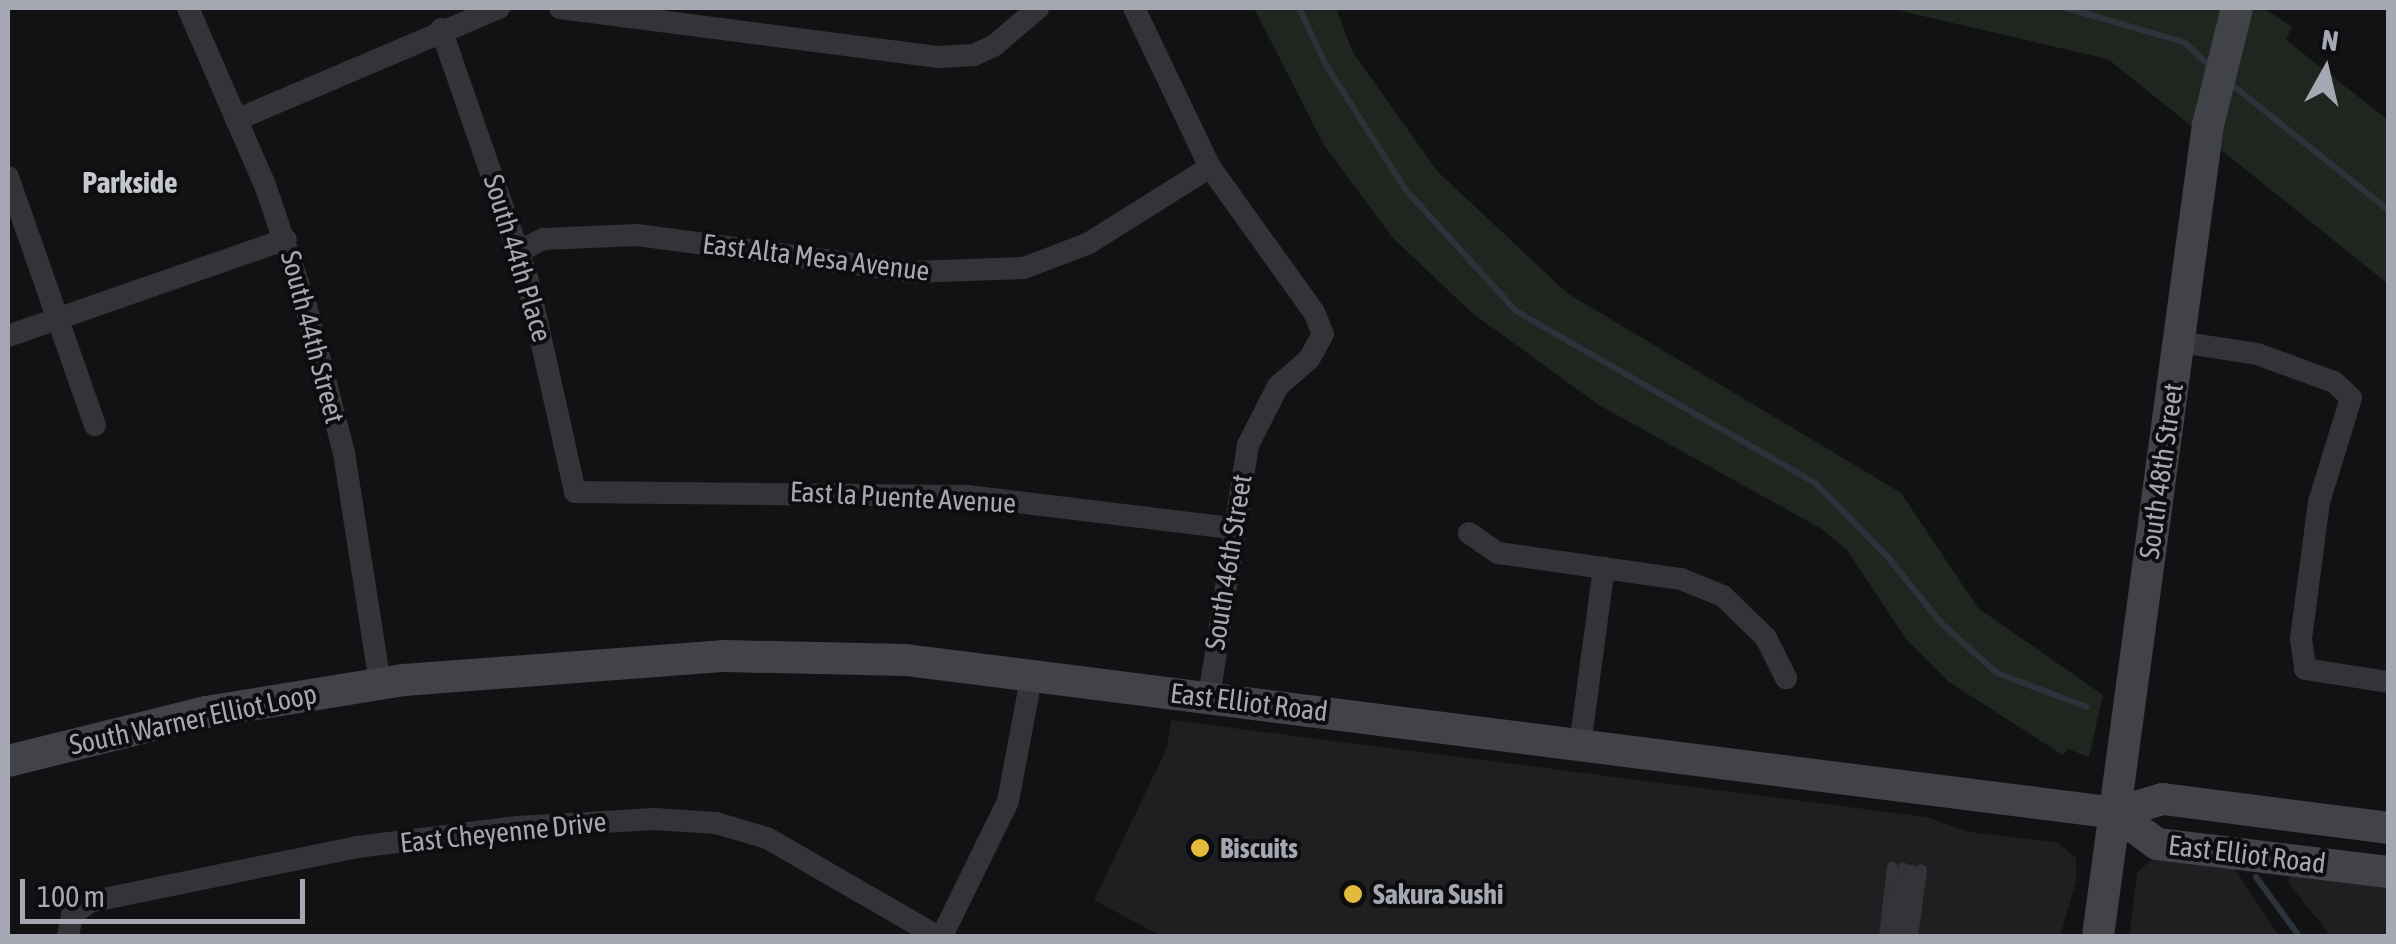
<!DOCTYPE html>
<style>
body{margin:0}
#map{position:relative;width:2396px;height:944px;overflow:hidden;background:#121214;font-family:"Asap Condensed",sans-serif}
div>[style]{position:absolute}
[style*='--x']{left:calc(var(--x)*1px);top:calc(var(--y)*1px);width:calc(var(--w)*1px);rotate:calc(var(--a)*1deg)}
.built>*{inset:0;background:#1f1e21}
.green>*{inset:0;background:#1f2620}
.stream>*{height:6px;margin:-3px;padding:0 3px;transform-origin:3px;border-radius:3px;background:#2d333b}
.service>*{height:11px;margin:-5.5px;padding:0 5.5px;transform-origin:5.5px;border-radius:5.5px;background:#343438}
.minor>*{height:22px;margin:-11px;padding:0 11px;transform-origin:11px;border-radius:11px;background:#343438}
.secondary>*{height:32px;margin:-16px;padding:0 16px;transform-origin:16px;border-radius:16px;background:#424348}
.dots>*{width:28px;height:28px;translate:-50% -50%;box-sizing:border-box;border:5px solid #0d0d0f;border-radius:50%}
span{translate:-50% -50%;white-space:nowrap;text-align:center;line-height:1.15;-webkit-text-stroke:8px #0d0d0f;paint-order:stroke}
.street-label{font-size:28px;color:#a5a8b3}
.poi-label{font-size:28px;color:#a5a8b3;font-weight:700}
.left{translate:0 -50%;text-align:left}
.neighbourhood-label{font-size:30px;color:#c5c7cf;font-weight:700}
.frame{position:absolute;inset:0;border:10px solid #a5a8b3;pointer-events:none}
.north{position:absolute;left:2276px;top:20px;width:100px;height:100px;-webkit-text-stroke:8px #0d0d0f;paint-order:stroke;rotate:8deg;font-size:28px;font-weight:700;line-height:40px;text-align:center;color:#a5a8b3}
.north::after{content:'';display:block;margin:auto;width:35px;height:45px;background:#a5a8b3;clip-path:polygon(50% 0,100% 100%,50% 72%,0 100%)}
.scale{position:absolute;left:20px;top:879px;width:285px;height:45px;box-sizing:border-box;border:5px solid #a5a8b3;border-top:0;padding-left:12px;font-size:30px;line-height:35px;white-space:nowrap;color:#a5a8b3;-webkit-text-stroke:8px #0d0d0f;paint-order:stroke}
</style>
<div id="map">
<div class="built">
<div style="clip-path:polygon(1171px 720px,1927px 817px,1969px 832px,2057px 842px,2076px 858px,2076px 882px,2060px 936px,1161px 936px,1094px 900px,1167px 748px)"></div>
<div style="clip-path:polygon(2154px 857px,2231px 863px,2279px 936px,2129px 936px,2137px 873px)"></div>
<div style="clip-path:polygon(2290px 872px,2388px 885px,2388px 936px,2331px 936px,2288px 883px)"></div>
</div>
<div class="green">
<div style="clip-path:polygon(1254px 8px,1336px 8px,1352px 51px,1437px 171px,1567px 293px,1901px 493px,1978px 608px,2103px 695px,2089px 757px,2068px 749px,2063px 755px,1949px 682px,1906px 639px,1847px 550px,1822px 529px,1599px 405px,1472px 313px,1392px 237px,1324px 145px)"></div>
<div style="clip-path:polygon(1888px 8px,2263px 8px,2292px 27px,2286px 40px,2388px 120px,2388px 284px,2108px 59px)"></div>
</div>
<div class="stream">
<div style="--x:1299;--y:8;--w:63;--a:64.7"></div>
<div style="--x:1326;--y:65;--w:147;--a:57.5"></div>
<div style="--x:1405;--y:189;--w:165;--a:47.7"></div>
<div style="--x:1516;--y:311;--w:345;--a:29.9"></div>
<div style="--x:1815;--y:483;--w:101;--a:45.4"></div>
<div style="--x:1886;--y:555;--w:89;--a:50.9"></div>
<div style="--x:1942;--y:624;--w:74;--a:41.7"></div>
<div style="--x:1997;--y:673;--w:96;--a:20.7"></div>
<div style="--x:2066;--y:8;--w:123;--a:16.1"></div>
<div style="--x:2184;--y:42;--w:35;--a:43"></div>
<div style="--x:2231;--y:84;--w:201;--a:38.7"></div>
<div style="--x:2256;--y:877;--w:73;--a:53.9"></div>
</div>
<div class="service">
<div style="--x:1884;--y:936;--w:70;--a:-83.5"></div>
<div style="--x:1894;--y:936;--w:69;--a:-82.5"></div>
<div style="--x:1903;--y:936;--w:67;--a:-83.2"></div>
<div style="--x:1912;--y:936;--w:67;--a:-82.2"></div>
</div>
<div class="minor">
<div style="--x:188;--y:8;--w:193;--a:66.5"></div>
<div style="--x:265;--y:185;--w:128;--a:71.3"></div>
<div style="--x:306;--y:306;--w:152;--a:75.5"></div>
<div style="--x:344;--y:453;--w:233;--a:81.1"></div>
<div style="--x:560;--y:8;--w:380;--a:7.4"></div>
<div style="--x:937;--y:57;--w:37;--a:-3"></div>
<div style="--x:974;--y:55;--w:23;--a:-25"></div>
<div style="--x:995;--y:45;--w:57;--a:-40.7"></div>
<div style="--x:1134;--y:8;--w:176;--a:64.5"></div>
<div style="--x:1210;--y:167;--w:178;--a:54.4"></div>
<div style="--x:1314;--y:312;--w:24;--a:68"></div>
<div style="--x:1323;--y:334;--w:29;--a:119"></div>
<div style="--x:1309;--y:359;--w:41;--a:138.9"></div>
<div style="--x:1278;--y:386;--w:66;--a:117"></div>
<div style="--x:1248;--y:445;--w:254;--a:98.8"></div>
<div style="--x:441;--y:29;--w:262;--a:70.9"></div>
<div style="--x:527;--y:277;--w:220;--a:77.4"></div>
<div style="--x:575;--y:492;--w:392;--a:0.6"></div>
<div style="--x:967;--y:496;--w:266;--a:6.9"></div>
<div style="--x:236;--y:120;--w:286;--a:-23.1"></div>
<div style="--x:8;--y:177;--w:263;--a:70.7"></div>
<div style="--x:519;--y:251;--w:28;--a:-26"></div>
<div style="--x:544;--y:239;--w:93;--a:-2.5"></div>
<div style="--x:637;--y:235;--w:278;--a:7.6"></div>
<div style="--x:913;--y:272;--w:111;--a:-2.1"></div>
<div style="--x:1024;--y:268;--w:70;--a:-21"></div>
<div style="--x:1089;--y:243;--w:143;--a:-32.1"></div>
<div style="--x:8;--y:336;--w:294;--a:-19.2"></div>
<div style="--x:2179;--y:342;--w:79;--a:8.7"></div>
<div style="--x:2257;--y:354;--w:82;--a:20"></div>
<div style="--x:2334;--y:382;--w:23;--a:43"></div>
<div style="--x:2351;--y:398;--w:109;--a:107.1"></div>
<div style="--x:2319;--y:502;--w:138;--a:97.5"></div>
<div style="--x:2301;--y:639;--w:30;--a:82"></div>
<div style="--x:2305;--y:669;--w:84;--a:8.9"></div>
<div style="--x:1469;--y:533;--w:35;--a:35"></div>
<div style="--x:1498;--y:553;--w:185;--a:8.1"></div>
<div style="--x:1681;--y:579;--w:45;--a:22"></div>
<div style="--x:1723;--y:596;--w:60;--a:44.3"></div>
<div style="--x:1766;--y:638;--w:45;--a:63.4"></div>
<div style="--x:1580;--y:745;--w:179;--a:-82.3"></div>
<div style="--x:68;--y:936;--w:21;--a:-79"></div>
<div style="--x:72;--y:915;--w:21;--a:-37"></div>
<div style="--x:89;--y:902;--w:274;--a:-11.6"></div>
<div style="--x:357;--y:847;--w:161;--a:-7.1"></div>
<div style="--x:517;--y:827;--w:138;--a:-3.3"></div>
<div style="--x:655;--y:819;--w:61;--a:3.8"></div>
<div style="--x:716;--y:823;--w:53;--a:16.4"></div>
<div style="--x:767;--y:838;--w:196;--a:30"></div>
<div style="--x:942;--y:936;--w:150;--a:-63.9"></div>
<div style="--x:1008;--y:801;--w:129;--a:-79.3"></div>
</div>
<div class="secondary">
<div style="--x:8;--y:761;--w:204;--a:-13.9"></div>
<div style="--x:206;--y:712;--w:201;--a:-9.2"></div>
<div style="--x:404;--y:680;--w:322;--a:-4.3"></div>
<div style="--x:725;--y:656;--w:181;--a:1.3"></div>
<div style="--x:906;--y:660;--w:1219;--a:7.21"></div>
<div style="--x:2115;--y:813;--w:50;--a:-16.3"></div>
<div style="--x:2163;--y:799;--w:227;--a:7.3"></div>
<div style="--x:2115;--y:813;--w:52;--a:36.4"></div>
<div style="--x:2157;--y:844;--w:233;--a:6.9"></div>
<div style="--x:2098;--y:936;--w:818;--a:-82.28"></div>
<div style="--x:2208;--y:125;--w:121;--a:-76.1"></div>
</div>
<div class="dots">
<div style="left:1200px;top:848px;background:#e3ba3b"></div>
<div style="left:1353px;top:894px;background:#e3ba3b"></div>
</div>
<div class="street-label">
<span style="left:816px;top:257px;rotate:7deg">East Alta Mesa Avenue</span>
<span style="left:518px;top:258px;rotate:73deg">South 44th Place</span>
<span style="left:313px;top:337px;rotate:75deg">South 44th Street</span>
<span style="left:2161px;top:471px;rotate:-82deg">South 48th Street</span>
<span style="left:903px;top:497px;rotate:3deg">East la Puente Avenue</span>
<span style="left:1228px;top:562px;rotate:-81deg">South 46th Street</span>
<span style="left:1249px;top:702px;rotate:7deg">East Elliot Road</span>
<span style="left:193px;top:719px;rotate:-12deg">South Warner Elliot Loop</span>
<span style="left:503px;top:832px;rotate:-6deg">East Cheyenne Drive</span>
<span style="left:2247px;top:854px;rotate:7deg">East Elliot Road</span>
</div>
<div class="poi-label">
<span class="left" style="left:1220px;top:848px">Biscuits</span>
<span class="left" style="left:1373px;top:894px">Sakura Sushi</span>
</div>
<div class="neighbourhood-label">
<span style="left:130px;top:182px">Parkside</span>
</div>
<div class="frame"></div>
<div class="north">N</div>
<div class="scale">100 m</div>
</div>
